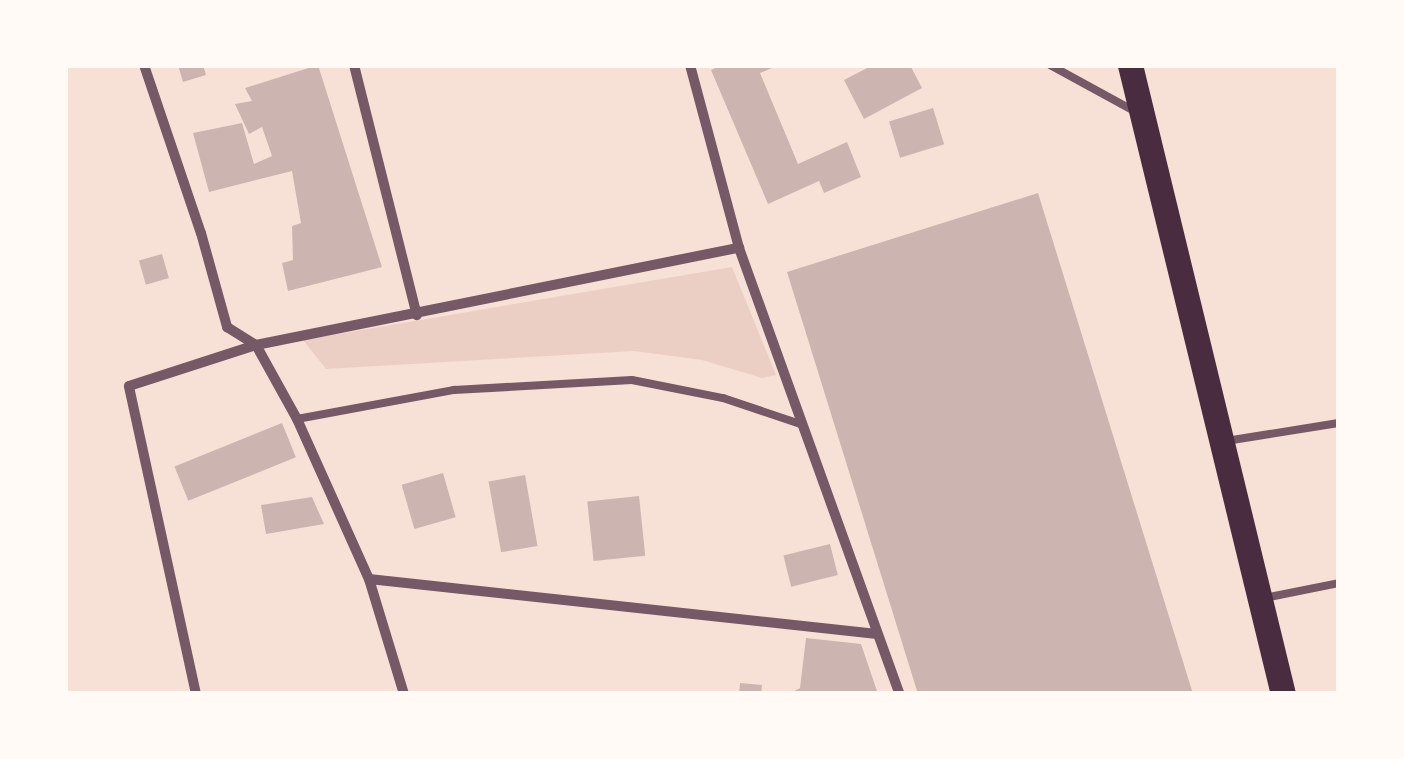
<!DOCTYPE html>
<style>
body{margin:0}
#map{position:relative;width:1404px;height:759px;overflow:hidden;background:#f7e1d7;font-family:Raleway,sans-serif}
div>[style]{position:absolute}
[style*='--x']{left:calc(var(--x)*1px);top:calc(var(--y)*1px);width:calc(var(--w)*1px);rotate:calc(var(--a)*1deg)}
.green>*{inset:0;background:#ebcfc5}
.building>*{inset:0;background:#ccb4b1;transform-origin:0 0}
.service>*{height:8px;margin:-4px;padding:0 4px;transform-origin:4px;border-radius:4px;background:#755966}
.minor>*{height:10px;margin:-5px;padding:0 5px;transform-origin:5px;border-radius:5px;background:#755966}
.trunk>*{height:25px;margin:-12.5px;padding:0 12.5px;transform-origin:12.5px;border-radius:12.5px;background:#4a2c40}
span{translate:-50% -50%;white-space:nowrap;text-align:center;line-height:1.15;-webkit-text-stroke:8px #fffaf5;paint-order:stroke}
.frame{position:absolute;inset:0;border:68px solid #fffaf5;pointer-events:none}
</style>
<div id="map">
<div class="green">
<div style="clip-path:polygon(732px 267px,776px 375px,762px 378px,702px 360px,634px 351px,326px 369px,303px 340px)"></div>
</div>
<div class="building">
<div style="clip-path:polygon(178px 65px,203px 65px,206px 75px,183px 82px)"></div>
<div style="clip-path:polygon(318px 65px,382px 267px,288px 291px,282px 263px,293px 260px,292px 226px,301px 223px,292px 171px,209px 192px,193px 133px,242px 123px,254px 164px,272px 156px,262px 127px,249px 134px,235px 104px,252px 101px,245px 88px)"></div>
<div style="clip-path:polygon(722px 65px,779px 65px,760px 73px,798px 164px,847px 142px,861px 177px,824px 193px,819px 181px,768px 204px,711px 70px)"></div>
<div style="clip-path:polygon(873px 65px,910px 65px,922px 88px,864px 119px,844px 80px)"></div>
<div style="left:933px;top:108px;width:38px;height:46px;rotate:73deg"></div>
<div style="clip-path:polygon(1038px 193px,1193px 694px,918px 694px,787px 272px)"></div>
<div style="left:162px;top:254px;width:25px;height:24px;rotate:74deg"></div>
<div style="left:282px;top:423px;width:37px;height:116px;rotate:68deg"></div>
<div style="left:443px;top:473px;width:46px;height:43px;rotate:74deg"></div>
<div style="left:525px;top:475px;width:72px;height:37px;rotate:80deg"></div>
<div style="left:639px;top:496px;width:60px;height:52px;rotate:84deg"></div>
<div style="clip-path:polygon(312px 497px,324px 524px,266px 534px,261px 505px)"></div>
<div style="left:830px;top:544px;width:32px;height:48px;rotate:76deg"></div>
<div style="clip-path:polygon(806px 638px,861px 644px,878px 694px,789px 694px,800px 688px)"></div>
<div style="clip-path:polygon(740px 683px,762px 685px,761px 694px,739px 694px)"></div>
</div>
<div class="service">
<div style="--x:1050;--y:65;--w:96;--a:28.7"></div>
<div style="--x:297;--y:419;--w:160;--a:-10.5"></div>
<div style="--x:454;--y:390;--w:178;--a:-3.2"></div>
<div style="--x:632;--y:380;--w:93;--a:11.2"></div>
<div style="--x:723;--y:398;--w:84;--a:18.6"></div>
<div style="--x:1226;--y:441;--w:114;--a:-9.1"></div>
<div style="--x:1264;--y:598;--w:76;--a:-11.3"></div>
</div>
<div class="minor">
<div style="--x:144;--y:65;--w:177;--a:71.3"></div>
<div style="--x:201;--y:233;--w:98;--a:74.5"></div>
<div style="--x:227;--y:327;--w:34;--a:32"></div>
<div style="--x:256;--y:345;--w:85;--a:61"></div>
<div style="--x:297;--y:419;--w:175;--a:65.8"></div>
<div style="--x:369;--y:579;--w:120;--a:73.1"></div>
<div style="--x:354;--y:65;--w:258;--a:75.9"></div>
<div style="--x:690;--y:65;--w:189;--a:75"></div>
<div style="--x:739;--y:248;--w:474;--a:70.2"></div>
<div style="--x:369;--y:579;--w:511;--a:6.18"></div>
<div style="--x:196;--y:694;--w:315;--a:-102.3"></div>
<div style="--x:129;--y:386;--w:133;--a:-17.9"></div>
<div style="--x:256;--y:345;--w:493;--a:-11.4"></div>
</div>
<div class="trunk">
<div style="--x:1130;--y:65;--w:647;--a:76.33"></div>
</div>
<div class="frame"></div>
</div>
